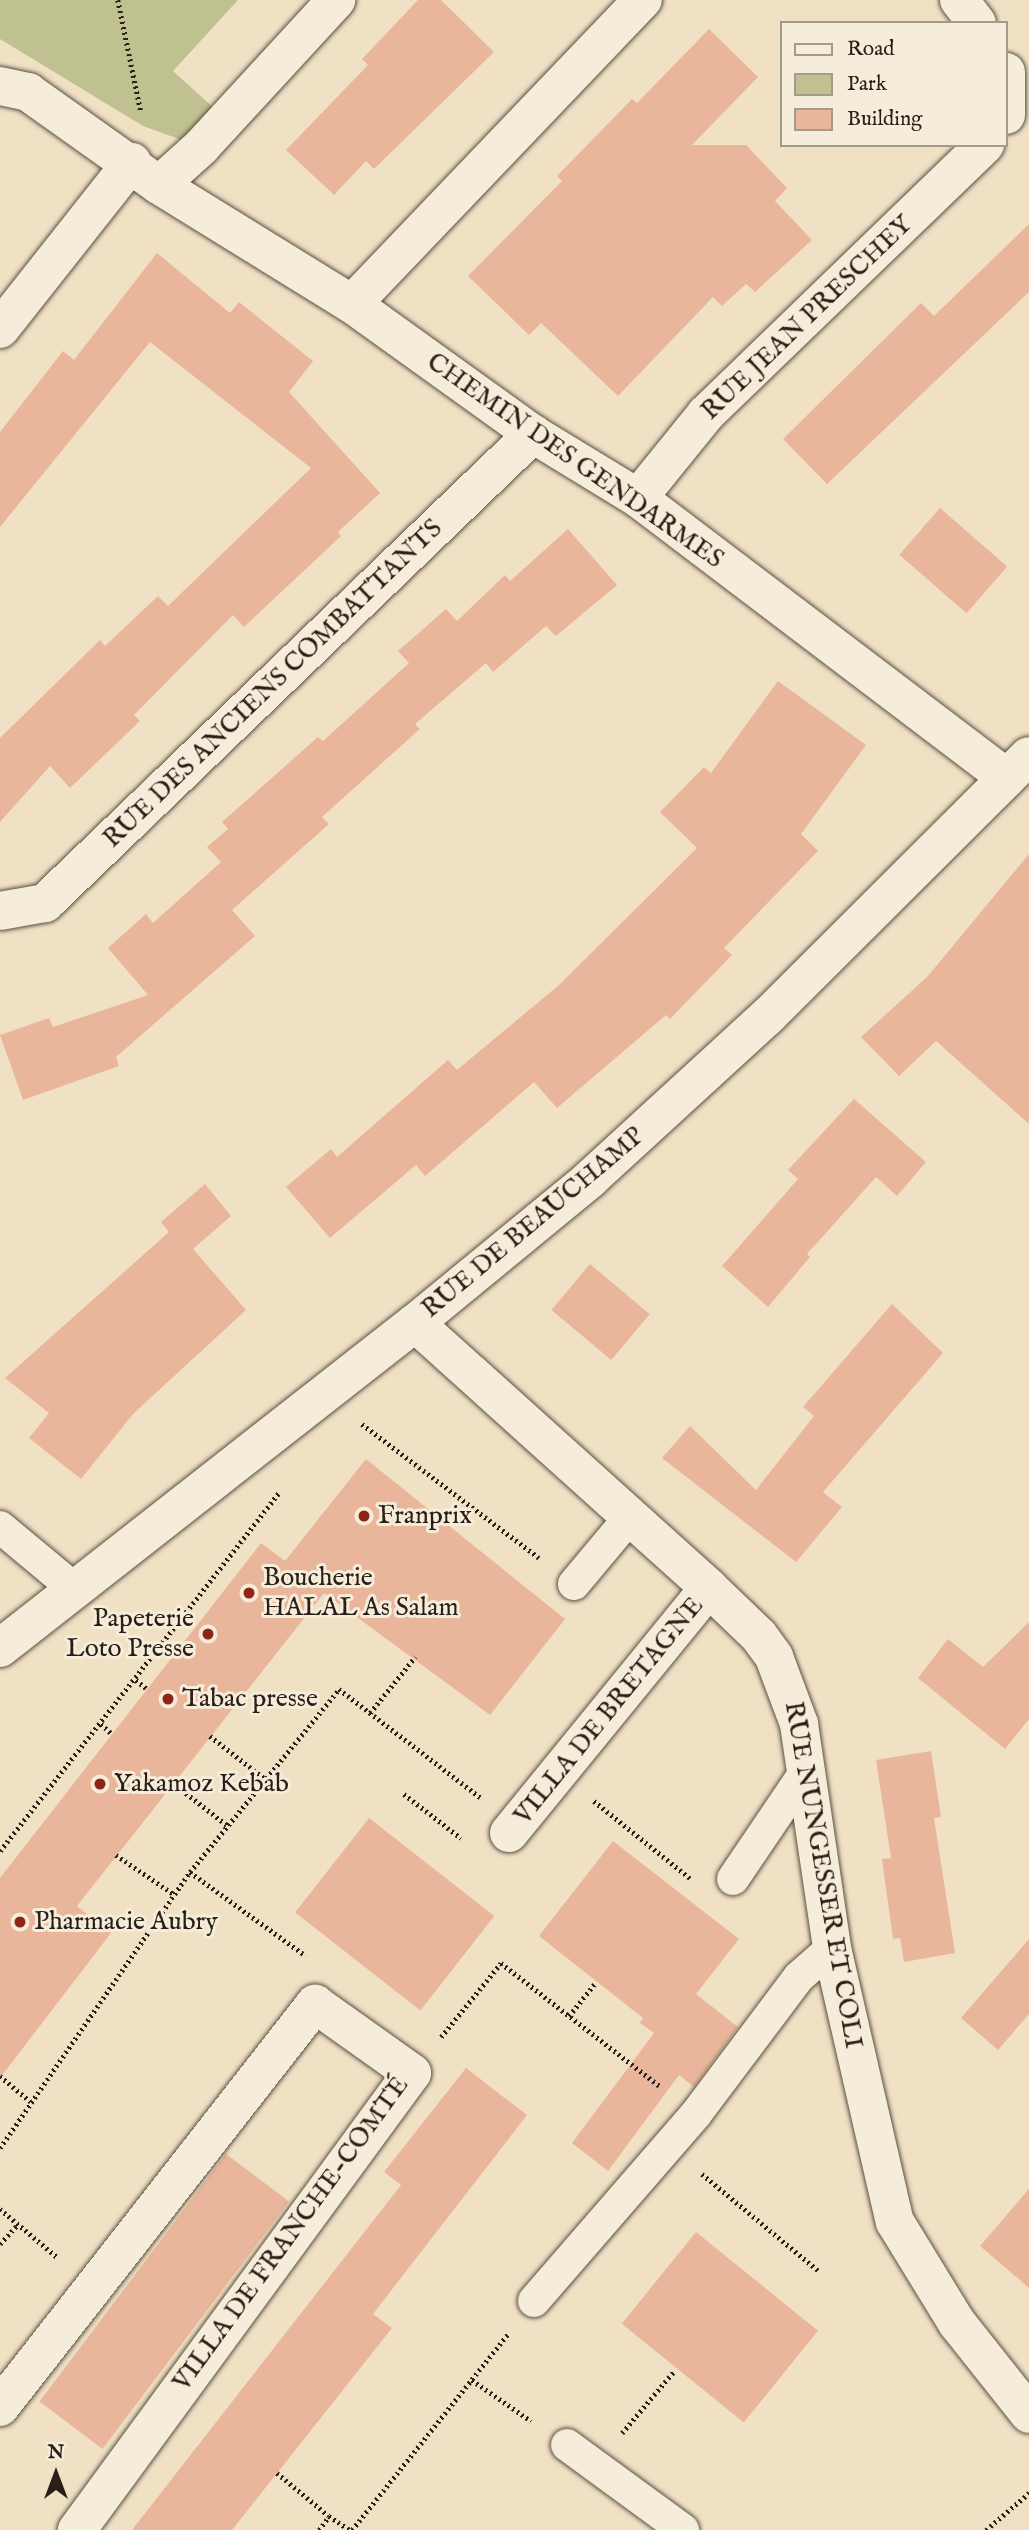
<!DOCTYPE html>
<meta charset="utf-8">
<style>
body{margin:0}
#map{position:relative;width:1029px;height:2530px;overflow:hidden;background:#f0e1c5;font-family:"IM FELL English",serif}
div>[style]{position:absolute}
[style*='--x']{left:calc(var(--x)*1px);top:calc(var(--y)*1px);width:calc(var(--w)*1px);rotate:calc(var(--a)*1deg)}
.green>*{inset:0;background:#c0c190}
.building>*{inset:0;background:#eab69b;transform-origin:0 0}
.path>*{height:4.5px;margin-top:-2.25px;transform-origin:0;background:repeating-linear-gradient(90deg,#291f18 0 2px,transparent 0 5.5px)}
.roads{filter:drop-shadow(0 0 2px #5b5043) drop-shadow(0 0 2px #5b5043)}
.lane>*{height:32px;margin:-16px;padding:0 16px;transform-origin:16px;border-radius:16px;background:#f5ecd9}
.street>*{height:38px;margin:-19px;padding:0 19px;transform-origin:19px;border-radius:19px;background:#f5ecd9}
.dots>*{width:19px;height:19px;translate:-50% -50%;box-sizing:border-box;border:4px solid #f5ecd9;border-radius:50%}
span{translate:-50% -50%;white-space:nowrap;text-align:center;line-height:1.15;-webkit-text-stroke:6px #f5ecd9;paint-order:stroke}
.street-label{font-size:26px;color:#291f18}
.poi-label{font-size:26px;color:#291f18}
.left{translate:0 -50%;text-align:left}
.right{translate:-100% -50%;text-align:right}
.legend{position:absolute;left:780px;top:21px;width:228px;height:126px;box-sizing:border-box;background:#f5ecd9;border:2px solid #a39a8c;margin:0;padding:9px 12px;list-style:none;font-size:21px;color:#291f18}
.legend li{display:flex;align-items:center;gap:14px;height:35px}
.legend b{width:35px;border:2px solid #a39a8c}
.north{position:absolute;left:21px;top:2439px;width:70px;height:70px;-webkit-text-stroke:5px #f5ecd9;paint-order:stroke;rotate:0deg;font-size:19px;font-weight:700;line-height:28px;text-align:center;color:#291f18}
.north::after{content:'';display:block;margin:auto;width:24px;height:32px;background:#291f18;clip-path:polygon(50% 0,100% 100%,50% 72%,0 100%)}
</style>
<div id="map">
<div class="green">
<div style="clip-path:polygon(0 0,238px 0,173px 71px,215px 109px,201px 147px,143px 126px,0 39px)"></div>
</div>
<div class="building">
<div style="clip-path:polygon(418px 0,441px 0,494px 52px,374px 169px,366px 161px,334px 195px,286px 150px,368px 65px,362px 59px)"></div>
<div style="clip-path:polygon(709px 29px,758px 77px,692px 145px,746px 145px,787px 188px,775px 201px,812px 240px,755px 292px,746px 284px,722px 306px,713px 297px,618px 396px,541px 323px,529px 335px,468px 276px,562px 181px,557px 176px,632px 99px,637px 103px)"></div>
<div style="clip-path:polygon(1029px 224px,1029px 292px,827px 484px,783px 439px,921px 303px,934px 316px)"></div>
<div style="clip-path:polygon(157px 253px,230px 313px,239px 302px,313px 361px,289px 392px,380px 493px,338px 532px,341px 536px,244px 627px,233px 615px,134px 715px,140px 721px,70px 788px,50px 766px,0 822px,0 738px,100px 640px,105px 646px,158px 596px,168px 606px,311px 468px,150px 342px,0 527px,0 432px,63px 351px,74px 360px)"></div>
<div style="left:940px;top:508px;width:89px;height:62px;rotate:41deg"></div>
<div style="clip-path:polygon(568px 529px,617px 585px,556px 636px,546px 626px,493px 672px,486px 663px,415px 724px,420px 729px,322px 817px,329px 824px,232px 910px,255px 936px,116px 1057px,119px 1066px,23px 1100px,0 1035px,49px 1018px,53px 1027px,148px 995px,108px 948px,146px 914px,153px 923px,221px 862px,207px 847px,228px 829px,222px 822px,318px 737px,323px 741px,409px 663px,398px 651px,446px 609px,457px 621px,505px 575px,510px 581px)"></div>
<div style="clip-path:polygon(778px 681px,866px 745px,801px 834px,818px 851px,724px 948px,732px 955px,670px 1019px,666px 1015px,557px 1108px,534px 1082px,425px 1176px,416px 1165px,330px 1238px,286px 1187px,331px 1149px,337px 1157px,448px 1060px,457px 1070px,559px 985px,697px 848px,660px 812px,704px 767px,711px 773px)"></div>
<div style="clip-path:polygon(1029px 854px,1029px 1124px,936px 1041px,899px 1076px,861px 1037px,928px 976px)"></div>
<div style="clip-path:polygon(854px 1099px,926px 1162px,897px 1196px,876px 1177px,807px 1254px,810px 1257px,768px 1307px,722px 1266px,798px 1179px,788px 1170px)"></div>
<div style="clip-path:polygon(205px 1184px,231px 1216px,193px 1249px,246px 1310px,133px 1414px,81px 1479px,29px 1438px,49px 1413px,5px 1378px,169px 1232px,161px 1222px)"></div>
<div style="left:590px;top:1264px;width:78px;height:60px;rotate:40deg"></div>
<div style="clip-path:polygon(892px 1304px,943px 1353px,823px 1492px,842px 1507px,796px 1562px,662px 1458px,690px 1426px,756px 1490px,814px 1416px,803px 1407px)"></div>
<div style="clip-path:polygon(366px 1459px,565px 1619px,490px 1715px,324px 1593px,77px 1906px,111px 1933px,0 2078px,0 1878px,261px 1543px,285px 1561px)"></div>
<div style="clip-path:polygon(1029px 1622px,1029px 1719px,1005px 1749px,918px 1678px,948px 1639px,983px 1667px)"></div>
<div style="clip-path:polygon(931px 1751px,941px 1817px,934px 1818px,955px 1953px,904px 1962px,900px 1938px,893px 1939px,882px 1859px,891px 1858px,876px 1760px)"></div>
<div style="left:369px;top:1818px;width:159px;height:120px;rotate:38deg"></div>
<div style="clip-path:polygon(613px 1841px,739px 1939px,696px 1994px,738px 2027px,694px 2087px,679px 2075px,608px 2171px,572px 2143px,654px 2033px,640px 2023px,643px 2018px,539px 1936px)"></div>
<div style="clip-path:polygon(1029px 1939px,1029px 2014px,998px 2050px,961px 2018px)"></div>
<div style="clip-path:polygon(466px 2068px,527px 2115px,373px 2314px,392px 2328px,232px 2530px,132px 2530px,401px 2185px,384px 2172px)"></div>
<div style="left:226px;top:2154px;width:79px;height:310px;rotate:37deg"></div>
<div style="clip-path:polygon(1029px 2189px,1029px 2288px,980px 2246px)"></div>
<div style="left:696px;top:2232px;width:157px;height:118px;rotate:39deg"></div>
</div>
<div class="path">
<div style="--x:118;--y:0;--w:114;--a:78.4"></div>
<div style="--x:362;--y:1424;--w:222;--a:37.1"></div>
<div style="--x:136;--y:1680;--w:14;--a:39"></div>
<div style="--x:370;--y:1713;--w:72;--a:-51.2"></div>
<div style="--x:101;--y:1724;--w:15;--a:42"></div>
<div style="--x:210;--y:1736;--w:68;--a:37.9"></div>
<div style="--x:173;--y:1783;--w:68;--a:37.9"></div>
<div style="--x:404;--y:1794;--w:72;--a:37.7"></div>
<div style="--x:594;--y:1801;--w:124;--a:38.8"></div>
<div style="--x:0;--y:1851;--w:454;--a:-52.1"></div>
<div style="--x:116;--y:1855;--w:71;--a:34.1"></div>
<div style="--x:190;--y:1872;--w:143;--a:35.9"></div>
<div style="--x:569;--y:2016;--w:43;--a:-51.5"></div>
<div style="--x:441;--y:2037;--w:95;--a:-51"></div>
<div style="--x:501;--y:1963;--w:202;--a:37.8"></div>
<div style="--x:0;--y:2076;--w:40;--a:40"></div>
<div style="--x:0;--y:2148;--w:335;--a:-55.5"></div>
<div style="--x:190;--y:1872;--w:236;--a:-50.8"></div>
<div style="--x:339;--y:1689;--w:178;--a:37.5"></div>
<div style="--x:702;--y:2174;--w:153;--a:39.7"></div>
<div style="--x:0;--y:2209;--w:75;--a:40.1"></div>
<div style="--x:0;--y:2244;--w:24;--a:-48"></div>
<div style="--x:472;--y:2380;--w:72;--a:34.8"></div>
<div style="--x:622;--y:2433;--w:82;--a:-49.9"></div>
<div style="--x:277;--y:2473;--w:67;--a:39.6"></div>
<div style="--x:319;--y:2530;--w:17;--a:-54"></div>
<div style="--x:329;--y:2516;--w:25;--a:34"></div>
<div style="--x:352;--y:2530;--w:251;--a:-51.5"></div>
<div style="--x:986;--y:2530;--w:57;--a:-40.7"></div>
</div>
<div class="roads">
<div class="lane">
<div style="--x:0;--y:1527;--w:94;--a:39.8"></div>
<div style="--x:574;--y:1584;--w:87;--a:-50.1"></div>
<div style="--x:733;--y:1879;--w:127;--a:-55.9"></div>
<div style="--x:534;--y:2301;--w:247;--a:-49.1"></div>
<div style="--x:696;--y:2114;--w:171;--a:-53.1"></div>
<div style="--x:799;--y:1977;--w:44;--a:-41.3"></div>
<div style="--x:567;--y:2445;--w:144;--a:36.2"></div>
</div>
<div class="street">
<div style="--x:959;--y:0;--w:29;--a:52"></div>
<div style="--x:1006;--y:72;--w:43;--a:90"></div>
<div style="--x:0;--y:86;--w:29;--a:12"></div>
<div style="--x:28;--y:92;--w:161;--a:35.4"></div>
<div style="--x:159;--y:185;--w:227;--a:31.7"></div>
<div style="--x:352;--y:304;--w:223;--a:35.7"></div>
<div style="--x:533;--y:434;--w:123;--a:31.4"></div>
<div style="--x:638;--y:498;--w:463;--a:37.2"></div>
<div style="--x:159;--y:185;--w:57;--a:-42.1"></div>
<div style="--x:201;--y:147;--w:200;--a:-47.4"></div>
<div style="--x:352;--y:304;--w:421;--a:-46.3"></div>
<div style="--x:0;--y:329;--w:213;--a:-51.7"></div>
<div style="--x:638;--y:498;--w:108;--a:-51"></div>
<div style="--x:706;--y:414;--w:388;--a:-44"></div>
<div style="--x:0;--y:911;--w:46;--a:-10.1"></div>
<div style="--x:45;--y:903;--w:677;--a:-43.86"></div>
<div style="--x:415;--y:1323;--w:396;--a:42"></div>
<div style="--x:709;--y:1588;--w:69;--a:43.8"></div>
<div style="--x:759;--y:1636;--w:26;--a:54"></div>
<div style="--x:774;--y:1657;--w:72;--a:69.5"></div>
<div style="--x:799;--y:1724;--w:226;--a:81.6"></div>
<div style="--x:832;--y:1948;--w:281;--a:77.1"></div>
<div style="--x:895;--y:2222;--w:119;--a:58.5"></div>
<div style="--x:957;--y:2323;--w:116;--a:51.6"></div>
<div style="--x:0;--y:1648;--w:527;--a:-38.07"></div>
<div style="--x:415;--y:1323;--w:227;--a:-39.4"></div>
<div style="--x:590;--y:1179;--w:241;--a:-42.5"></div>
<div style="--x:768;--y:1016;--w:368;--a:-44.9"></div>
<div style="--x:509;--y:1833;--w:316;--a:-50.8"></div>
<div style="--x:0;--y:2407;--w:512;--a:-51.99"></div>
<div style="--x:315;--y:2004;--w:119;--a:35.4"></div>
<div style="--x:412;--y:2073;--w:567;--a:126.24"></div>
</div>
</div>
<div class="dots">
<div style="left:364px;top:1516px;background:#8f2418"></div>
<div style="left:249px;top:1593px;background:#8f2418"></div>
<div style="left:208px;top:1634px;background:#8f2418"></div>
<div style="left:168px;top:1699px;background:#8f2418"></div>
<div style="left:100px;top:1784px;background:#8f2418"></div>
<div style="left:20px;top:1922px;background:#8f2418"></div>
</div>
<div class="street-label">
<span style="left:807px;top:318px;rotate:-44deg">RUE JEAN PRESCHEY</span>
<span style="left:575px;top:461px;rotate:35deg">CHEMIN DES GENDARMES</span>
<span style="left:273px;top:684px;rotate:-44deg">RUE DES ANCIENS COMBATTANTS</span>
<span style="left:533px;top:1223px;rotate:-40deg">RUE DE BEAUCHAMP</span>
<span style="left:609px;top:1711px;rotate:-51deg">VILLA DE BRETAGNE</span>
<span style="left:823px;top:1875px;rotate:80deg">RUE NUNGESSER ET COLI</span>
<span style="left:291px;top:2234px;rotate:-54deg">VILLA DE FRANCHE-COMTÉ</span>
</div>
<div class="poi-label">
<span class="left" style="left:378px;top:1516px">Franprix</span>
<span class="left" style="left:263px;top:1593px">Boucherie<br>HALAL As Salam</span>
<span class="right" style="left:194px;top:1634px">Papeterie<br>Loto Presse</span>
<span class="left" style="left:182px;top:1699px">Tabac presse</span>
<span class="left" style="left:114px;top:1784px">Yakamoz Kebab</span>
<span class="left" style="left:34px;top:1922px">Pharmacie Aubry</span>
</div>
<ul class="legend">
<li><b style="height:9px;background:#f5ecd9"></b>Road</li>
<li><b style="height:19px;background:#c0c190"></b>Park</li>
<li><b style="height:19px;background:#eab69b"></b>Building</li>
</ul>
<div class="north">N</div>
</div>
